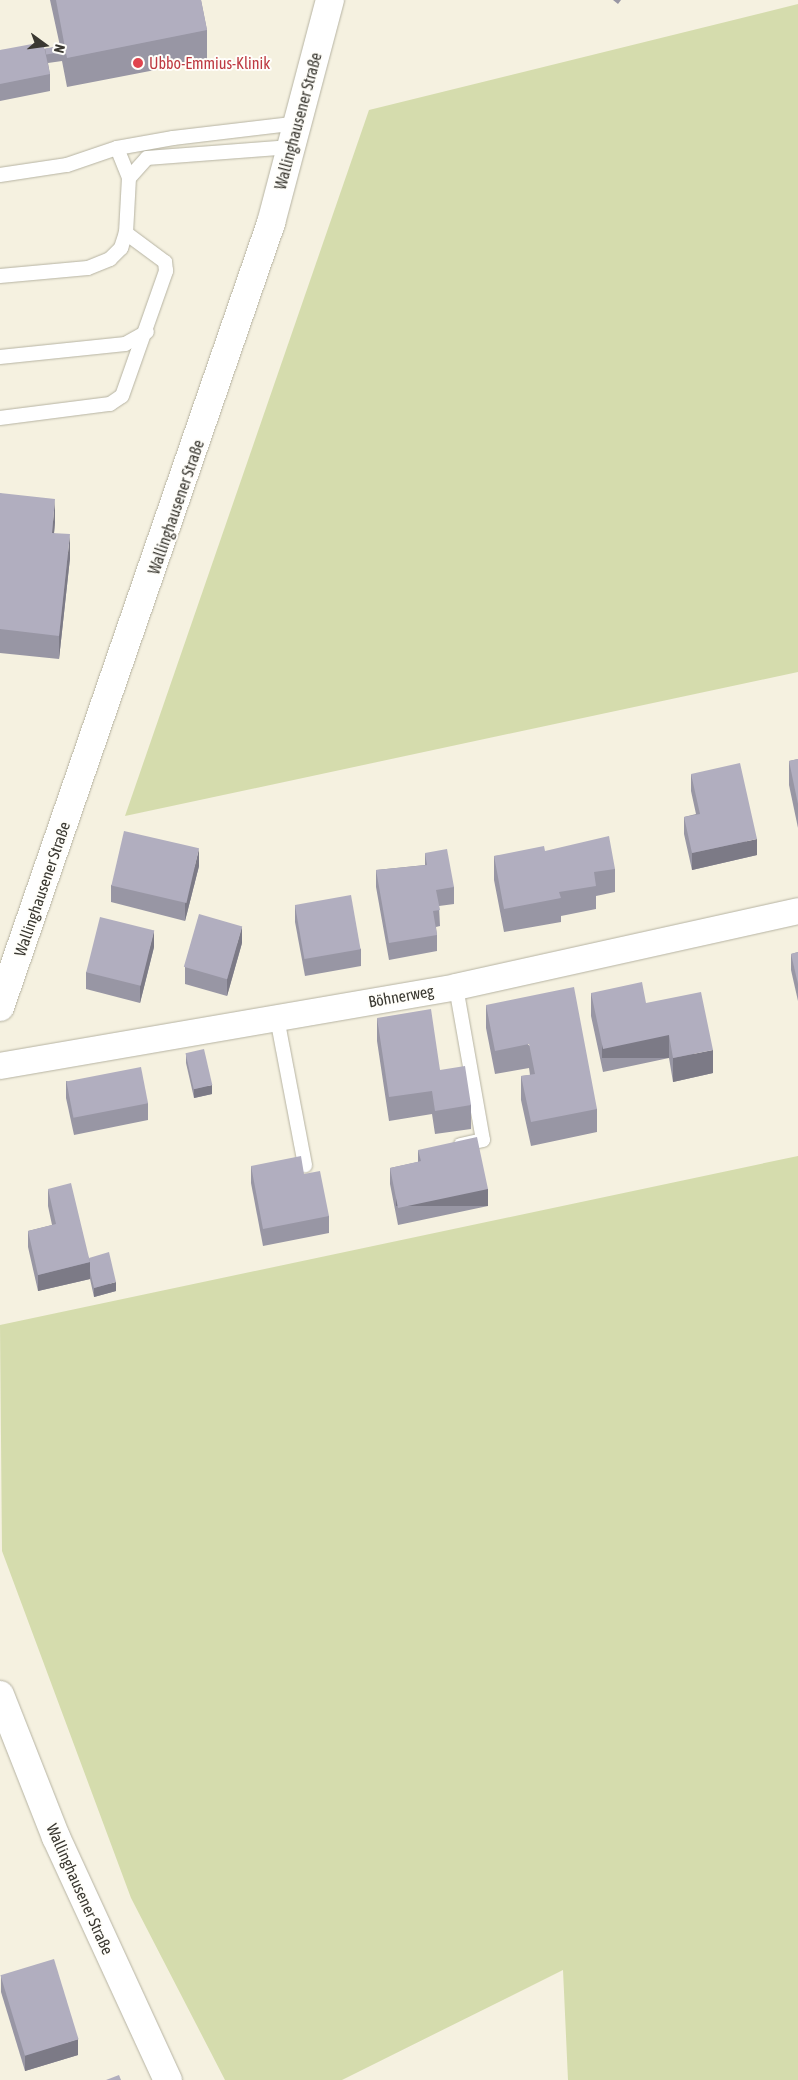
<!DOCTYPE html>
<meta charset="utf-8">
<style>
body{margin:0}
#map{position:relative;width:798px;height:2080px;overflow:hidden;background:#f5f1e0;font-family:"Asap Condensed",sans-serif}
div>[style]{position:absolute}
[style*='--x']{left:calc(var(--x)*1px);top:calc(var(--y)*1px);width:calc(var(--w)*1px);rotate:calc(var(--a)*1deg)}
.green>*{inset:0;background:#d5dcad}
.roads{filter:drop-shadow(0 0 1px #b6b3a2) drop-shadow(0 0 1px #b6b3a2)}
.lane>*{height:14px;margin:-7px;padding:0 7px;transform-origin:7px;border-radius:7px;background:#fff}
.street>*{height:26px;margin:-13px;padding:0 13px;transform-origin:13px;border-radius:13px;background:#fff}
.secondary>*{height:28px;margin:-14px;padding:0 14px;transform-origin:14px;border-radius:14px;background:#fff}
.wall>*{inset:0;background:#9896a4}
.shaded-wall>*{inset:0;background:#7c7a86;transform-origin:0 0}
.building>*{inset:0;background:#b1aebf;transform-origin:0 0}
.dots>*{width:14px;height:14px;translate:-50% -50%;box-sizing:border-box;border:2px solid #fffefa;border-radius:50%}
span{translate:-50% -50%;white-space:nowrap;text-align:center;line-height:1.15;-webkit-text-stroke:4px #fffefa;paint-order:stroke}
.health-label{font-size:16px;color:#be3a42}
.left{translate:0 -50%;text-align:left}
.street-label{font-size:16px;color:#3a3831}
.north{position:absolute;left:20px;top:20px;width:50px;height:50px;-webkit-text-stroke:4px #fffefa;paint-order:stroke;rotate:104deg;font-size:14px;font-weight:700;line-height:20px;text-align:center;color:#3a3831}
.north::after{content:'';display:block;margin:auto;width:18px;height:22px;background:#3a3831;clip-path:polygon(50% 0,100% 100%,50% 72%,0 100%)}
</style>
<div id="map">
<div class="green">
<div style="clip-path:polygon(798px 4px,798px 672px,125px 816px,369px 110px)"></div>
<div style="clip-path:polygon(798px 1156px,798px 2080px,568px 2080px,563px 1970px,342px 2080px,225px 2080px,131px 1898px,2px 1551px,0 1325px)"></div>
</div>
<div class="roads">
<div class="lane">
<div style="--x:117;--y:148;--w:32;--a:68"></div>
<div style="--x:0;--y:175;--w:68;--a:-8.5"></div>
<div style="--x:67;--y:165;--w:53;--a:-18.8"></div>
<div style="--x:117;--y:148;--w:57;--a:-10.1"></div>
<div style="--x:173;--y:138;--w:126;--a:-6.8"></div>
<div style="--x:0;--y:276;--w:88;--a:-5.2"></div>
<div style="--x:88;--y:268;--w:24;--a:-22"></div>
<div style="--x:110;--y:259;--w:16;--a:-45"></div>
<div style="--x:121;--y:248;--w:16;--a:-72"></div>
<div style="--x:126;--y:233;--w:55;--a:-86.9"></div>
<div style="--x:129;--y:178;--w:27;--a:-48"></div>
<div style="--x:147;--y:158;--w:144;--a:-4.4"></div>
<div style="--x:0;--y:357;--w:126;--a:-5.9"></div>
<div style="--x:125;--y:344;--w:25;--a:-29"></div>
<div style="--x:0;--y:418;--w:111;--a:-7.3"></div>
<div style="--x:110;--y:404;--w:14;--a:-34"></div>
<div style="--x:122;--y:396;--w:133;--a:-70.6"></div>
<div style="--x:166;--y:271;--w:9;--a:-96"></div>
<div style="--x:165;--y:262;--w:49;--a:-143.4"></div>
<div style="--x:456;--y:987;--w:155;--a:80"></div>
<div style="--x:483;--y:1140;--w:23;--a:167"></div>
<div style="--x:277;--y:1018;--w:150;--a:79.2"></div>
</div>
<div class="street">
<div style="--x:0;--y:1066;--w:463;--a:-9.8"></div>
<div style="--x:456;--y:987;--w:350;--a:-12.5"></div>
</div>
<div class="secondary">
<div style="--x:0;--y:1007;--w:830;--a:-70.93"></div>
<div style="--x:271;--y:223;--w:231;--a:-75.2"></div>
<div style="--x:0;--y:1695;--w:153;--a:68.5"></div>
<div style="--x:56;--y:1837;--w:268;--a:65.3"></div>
</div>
</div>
<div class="wall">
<div style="clip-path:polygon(50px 0,201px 0,207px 30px,207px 60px,67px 87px,62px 61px,48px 63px,50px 74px,50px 91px,0 101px,0 50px,45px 49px,60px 46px)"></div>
<div style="clip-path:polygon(613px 0,621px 0,618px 4px)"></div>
<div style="clip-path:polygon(0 493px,55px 522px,54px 533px,70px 558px,59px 659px,0 653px)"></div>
<div style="clip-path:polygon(798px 759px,798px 828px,789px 785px,789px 761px)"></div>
<div style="clip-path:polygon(691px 774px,757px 855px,692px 870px,684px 834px,684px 817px,696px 814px,691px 791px)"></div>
<div style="clip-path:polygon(545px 851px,615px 869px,615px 892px,596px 896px,596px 909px,561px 916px,561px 922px,504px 932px,494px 880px,494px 856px)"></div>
<div style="clip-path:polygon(425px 853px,454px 887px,454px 904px,439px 906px,440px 926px,436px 927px,437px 935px,437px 951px,389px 960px,376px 887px,376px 870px,425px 865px)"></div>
<div style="clip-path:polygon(199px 866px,185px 921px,111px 902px,111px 885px)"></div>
<div style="clip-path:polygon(295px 905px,361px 949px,361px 966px,305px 976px,295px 922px)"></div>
<div style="clip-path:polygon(242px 943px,227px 996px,185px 984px,185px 967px)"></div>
<div style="clip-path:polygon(154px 947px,140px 1003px,86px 989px,86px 972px)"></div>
<div style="clip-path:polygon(798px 952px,798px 1001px,791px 970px,791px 954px)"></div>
<div style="clip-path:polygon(591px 993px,646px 1003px,713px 1073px,673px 1082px,669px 1058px,603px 1072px,591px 1016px)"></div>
<div style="clip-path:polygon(486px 1005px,597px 1109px,597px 1132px,531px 1146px,521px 1100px,521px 1076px,530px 1075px,529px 1068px,495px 1074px,486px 1028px)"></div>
<div style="clip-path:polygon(377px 1018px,440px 1070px,471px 1105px,471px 1129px,435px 1134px,432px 1114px,389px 1121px,377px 1041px)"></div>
<div style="clip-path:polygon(186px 1054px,212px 1094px,194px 1098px,186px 1063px)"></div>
<div style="clip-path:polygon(66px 1081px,148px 1103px,148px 1120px,74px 1135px,66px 1098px)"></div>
<div style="clip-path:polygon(418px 1150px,488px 1206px,398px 1225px,390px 1184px,390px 1168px,418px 1162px)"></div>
<div style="clip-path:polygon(251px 1166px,329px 1216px,329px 1233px,263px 1246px,251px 1183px)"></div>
<div style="clip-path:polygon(48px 1189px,89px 1258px,116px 1291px,94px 1297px,90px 1279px,38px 1291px,28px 1247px,28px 1231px,52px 1225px,48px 1206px)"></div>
<div style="clip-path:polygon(1px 1976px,78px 2055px,25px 2071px,1px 1992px)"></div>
</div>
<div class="shaded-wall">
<div style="clip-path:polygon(55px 499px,55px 522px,52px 556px,52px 533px)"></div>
<div style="clip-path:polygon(70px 534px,70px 558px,59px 659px,59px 636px)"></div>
<div style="clip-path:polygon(757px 839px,757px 855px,692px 870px,692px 853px)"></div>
<div style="clip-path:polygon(199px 849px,199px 866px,185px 921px,185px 904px)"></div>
<div style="clip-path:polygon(242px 926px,242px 943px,227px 996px,227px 979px)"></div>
<div style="clip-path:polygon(154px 930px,154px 947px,140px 1003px,140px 986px)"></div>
<div style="left:669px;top:1035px;width:23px;height:67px;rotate:90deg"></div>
<div style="clip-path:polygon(713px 1050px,713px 1073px,673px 1082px,673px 1058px)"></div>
<div style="clip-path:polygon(212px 1085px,212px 1094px,194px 1098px,194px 1089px)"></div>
<div style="left:488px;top:1189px;width:17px;height:92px;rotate:90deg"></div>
<div style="clip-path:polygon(90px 1262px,90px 1279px,38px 1291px,38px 1275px)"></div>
<div style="clip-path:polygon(116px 1282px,116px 1291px,94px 1297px,94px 1288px)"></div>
<div style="clip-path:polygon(78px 2039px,78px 2055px,25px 2071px,25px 2055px)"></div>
</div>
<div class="building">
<div style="clip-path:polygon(56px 0,201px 0,207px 30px,67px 58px)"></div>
<div style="clip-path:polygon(43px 42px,50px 74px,0 84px,0 50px)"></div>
<div style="left:61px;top:46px;width:6px;height:16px;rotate:81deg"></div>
<div style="clip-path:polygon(0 493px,55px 499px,52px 533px,70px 534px,59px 636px,0 629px)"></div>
<div style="clip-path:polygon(798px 759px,798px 804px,789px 761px)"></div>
<div style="clip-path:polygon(740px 763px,757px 839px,692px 853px,684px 817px,700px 814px,691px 774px)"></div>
<div style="left:124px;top:831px;width:77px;height:56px;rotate:13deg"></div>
<div style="clip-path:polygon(609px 836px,615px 869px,594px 872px,596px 886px,559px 892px,561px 898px,504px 909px,494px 856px,544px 846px,545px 851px)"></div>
<div style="clip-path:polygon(447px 849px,454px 887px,436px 890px,440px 910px,433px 911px,437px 935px,389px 943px,376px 870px,427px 865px,425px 853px)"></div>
<div style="left:351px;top:895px;width:55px;height:57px;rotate:80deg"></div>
<div style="left:199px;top:914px;width:45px;height:55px;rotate:16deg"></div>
<div style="left:100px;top:917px;width:56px;height:57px;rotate:14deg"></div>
<div style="clip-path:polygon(798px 952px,798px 984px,791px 954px)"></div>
<div style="clip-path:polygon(642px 982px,646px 1003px,701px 992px,713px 1050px,673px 1058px,669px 1035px,603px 1049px,591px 993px)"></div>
<div style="clip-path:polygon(574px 987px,597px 1109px,531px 1122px,521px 1076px,535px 1074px,529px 1044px,495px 1051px,486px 1005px)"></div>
<div style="clip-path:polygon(431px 1009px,440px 1070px,465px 1066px,471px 1105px,435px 1111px,432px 1091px,389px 1097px,377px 1018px)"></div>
<div style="left:204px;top:1049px;width:37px;height:19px;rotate:77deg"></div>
<div style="left:141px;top:1067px;width:37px;height:76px;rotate:79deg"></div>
<div style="clip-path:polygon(477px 1137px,488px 1189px,398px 1208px,390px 1168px,421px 1161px,418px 1150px)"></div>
<div style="clip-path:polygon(301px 1156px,304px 1174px,320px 1171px,329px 1216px,263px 1229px,251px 1166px)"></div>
<div style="clip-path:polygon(71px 1183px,90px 1262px,38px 1275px,28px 1231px,56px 1224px,48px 1189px)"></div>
<div style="clip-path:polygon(109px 1252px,116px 1282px,94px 1288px,90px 1271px,90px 1262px,89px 1258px)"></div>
<div style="left:54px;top:1959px;width:84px;height:56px;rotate:73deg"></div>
<div style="clip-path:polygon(119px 2075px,121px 2080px,106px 2080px)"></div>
</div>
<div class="dots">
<div style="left:138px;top:63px;background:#e0444e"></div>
</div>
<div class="health-label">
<span class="left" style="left:149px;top:63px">Ubbo-Emmius-Klinik</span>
</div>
<div class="street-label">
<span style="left:298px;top:121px;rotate:-75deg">Wallinghausener Straße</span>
<span style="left:176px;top:507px;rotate:-71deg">Wallinghausener Straße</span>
<span style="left:42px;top:889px;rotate:-71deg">Wallinghausener Straße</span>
<span style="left:401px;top:996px;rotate:-10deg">Böhnerweg</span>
<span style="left:80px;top:1889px;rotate:66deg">Wallinghausener Straße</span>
</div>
<div class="north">N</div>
</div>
